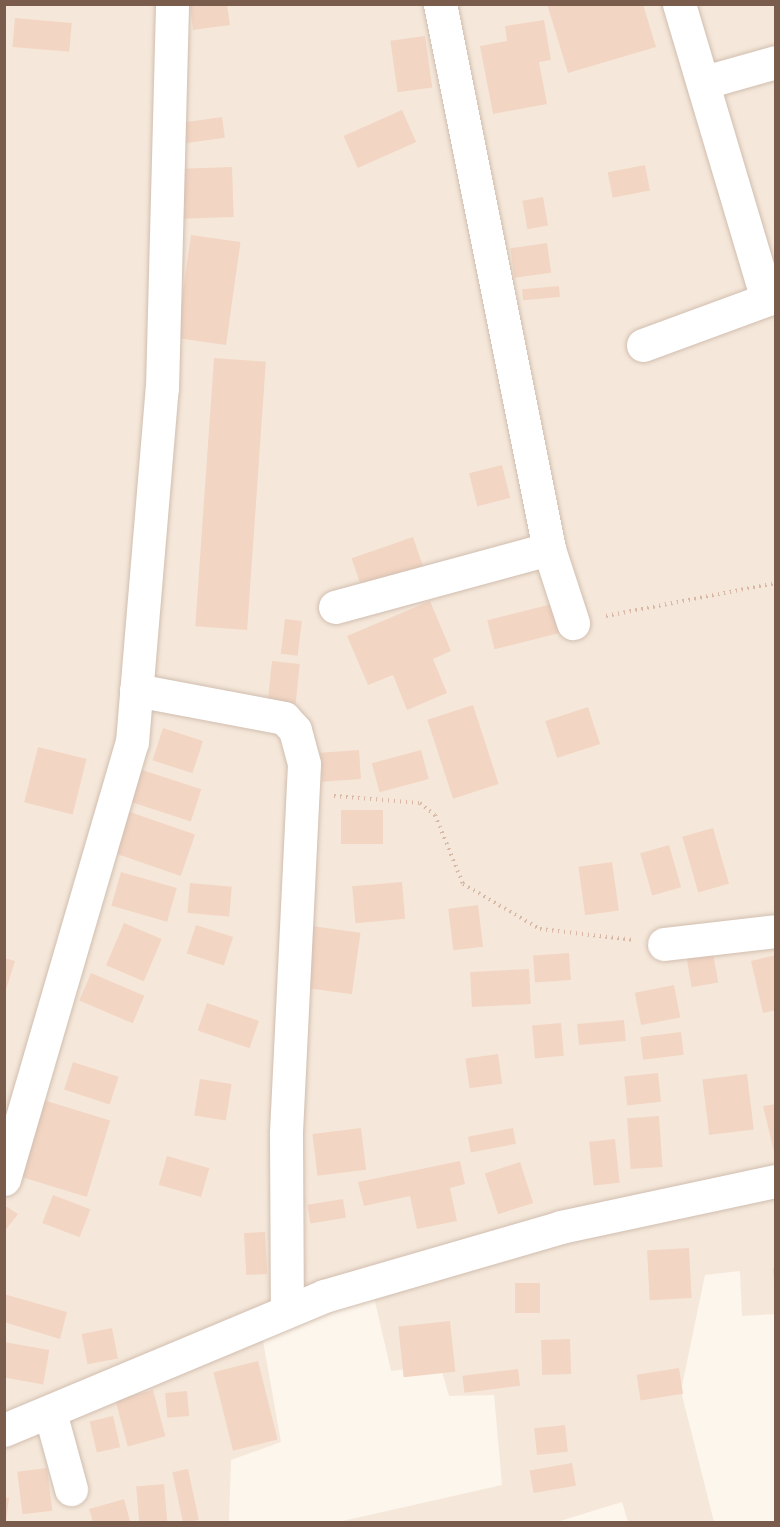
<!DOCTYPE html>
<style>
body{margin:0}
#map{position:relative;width:780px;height:1527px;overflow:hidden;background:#fdf6ec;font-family:"DM Sans",sans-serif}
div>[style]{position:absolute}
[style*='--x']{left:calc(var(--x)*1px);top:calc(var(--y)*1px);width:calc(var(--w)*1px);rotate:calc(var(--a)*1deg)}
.residential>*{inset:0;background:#f5e8da}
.building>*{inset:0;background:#f3d5c3;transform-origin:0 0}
.path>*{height:4px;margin-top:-2px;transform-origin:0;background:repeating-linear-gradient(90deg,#d9b8a5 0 1.5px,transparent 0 6px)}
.roads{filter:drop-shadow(0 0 2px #d1beb0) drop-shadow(0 0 2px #d1beb0)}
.street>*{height:33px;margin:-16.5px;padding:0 16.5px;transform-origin:16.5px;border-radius:16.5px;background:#fff}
span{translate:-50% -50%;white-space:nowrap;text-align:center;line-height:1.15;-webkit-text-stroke:4.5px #fffaf3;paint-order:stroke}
.frame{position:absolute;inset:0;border:6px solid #7a5c4d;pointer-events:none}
</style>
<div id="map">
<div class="residential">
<div style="clip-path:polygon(5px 5px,775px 5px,776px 1314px,742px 1316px,740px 1271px,705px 1275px,681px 1391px,714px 1522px,628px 1522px,622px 1502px,557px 1522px,338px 1522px,502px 1485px,494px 1395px,449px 1396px,440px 1365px,391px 1371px,371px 1284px,260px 1324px,281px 1442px,231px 1460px,229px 1522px,5px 1522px)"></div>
</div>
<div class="building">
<div style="clip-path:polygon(190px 4px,227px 4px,230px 25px,193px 30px)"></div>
<div style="clip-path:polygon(547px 4px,643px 4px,656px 47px,568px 73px)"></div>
<div style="left:15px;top:18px;width:57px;height:29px;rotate:5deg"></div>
<div style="clip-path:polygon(544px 20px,551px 60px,539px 62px,547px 104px,493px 114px,480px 46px,507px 41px,505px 26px)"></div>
<div style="left:425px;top:36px;width:52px;height:35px;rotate:82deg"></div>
<div style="left:402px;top:110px;width:35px;height:64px;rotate:66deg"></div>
<div style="left:222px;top:117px;width:21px;height:54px;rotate:82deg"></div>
<div style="left:645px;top:165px;width:26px;height:38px;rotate:79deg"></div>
<div style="left:232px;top:167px;width:50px;height:59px;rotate:88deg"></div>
<div style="left:543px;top:197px;width:29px;height:21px;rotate:80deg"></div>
<div style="left:191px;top:235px;width:50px;height:104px;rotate:8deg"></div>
<div style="left:547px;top:243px;width:30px;height:37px;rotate:82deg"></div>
<div style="left:559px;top:286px;width:11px;height:37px;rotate:85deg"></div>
<div style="left:214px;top:358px;width:52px;height:269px;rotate:4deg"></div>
<div style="left:502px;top:465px;width:34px;height:34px;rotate:76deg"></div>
<div style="left:413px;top:537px;width:34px;height:65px;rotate:71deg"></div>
<div style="clip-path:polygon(430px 601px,451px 651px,433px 659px,447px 693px,407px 710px,393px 675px,368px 685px,347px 636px)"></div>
<div style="left:560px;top:602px;width:30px;height:75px;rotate:76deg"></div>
<div style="left:285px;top:619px;width:17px;height:35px;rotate:7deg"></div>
<div style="left:272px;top:661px;width:28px;height:40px;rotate:6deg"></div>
<div style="left:473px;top:705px;width:83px;height:48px;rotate:72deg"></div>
<div style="left:588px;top:707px;width:39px;height:45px;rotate:72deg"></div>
<div style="left:163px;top:728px;width:42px;height:34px;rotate:18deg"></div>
<div style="left:38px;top:747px;width:50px;height:57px;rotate:14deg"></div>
<div style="left:359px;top:750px;width:29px;height:39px;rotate:86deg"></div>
<div style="left:421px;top:750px;width:30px;height:51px;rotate:75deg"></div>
<div style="left:130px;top:766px;width:75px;height:34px;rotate:18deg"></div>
<div style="left:341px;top:810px;width:42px;height:34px"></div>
<div style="left:127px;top:811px;width:72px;height:44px;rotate:19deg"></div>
<div style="left:713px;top:828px;width:58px;height:32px;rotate:74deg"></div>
<div style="left:669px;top:845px;width:44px;height:30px;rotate:74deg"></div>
<div style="left:612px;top:862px;width:49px;height:34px;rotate:82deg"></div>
<div style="left:121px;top:872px;width:58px;height:35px;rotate:16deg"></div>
<div style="left:402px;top:882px;width:37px;height:50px;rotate:85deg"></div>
<div style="left:190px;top:883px;width:42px;height:30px;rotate:5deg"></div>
<div style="left:478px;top:905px;width:42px;height:30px;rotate:83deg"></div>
<div style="left:124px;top:923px;width:41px;height:46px;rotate:23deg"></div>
<div style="left:196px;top:925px;width:39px;height:30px;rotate:18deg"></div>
<div style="left:312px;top:926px;width:49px;height:62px;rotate:8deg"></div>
<div style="left:712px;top:947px;width:36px;height:27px;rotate:80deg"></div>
<div style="left:569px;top:953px;width:27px;height:36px;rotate:86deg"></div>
<div style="clip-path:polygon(776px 955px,776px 1010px,763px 1013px,751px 961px)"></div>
<div style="clip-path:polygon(4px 958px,15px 961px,5px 993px,4px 993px)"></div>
<div style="left:529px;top:969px;width:35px;height:59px;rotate:87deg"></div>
<div style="left:91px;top:973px;width:58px;height:30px;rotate:23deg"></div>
<div style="left:674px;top:985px;width:33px;height:40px;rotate:79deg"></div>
<div style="left:207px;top:1003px;width:55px;height:29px;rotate:19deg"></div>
<div style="left:624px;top:1020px;width:21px;height:47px;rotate:85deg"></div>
<div style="left:561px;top:1023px;width:33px;height:29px;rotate:85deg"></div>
<div style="left:681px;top:1032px;width:23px;height:41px;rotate:83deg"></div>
<div style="left:498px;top:1054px;width:30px;height:33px;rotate:82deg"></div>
<div style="left:73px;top:1062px;width:48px;height:29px;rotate:18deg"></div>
<div style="left:658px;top:1073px;width:29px;height:34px;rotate:84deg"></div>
<div style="left:747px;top:1074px;width:56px;height:45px;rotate:83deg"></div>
<div style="left:200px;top:1079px;width:32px;height:37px;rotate:9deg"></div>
<div style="left:27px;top:1095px;width:87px;height:80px;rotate:17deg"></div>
<div style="clip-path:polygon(776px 1104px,776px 1156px,775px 1156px,763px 1106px)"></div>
<div style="left:659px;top:1116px;width:51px;height:32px;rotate:86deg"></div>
<div style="left:361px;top:1128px;width:42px;height:49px;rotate:83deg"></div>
<div style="left:513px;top:1128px;width:16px;height:46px;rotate:79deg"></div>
<div style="left:615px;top:1139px;width:44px;height:26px;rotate:84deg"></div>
<div style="left:167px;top:1156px;width:44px;height:30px;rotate:16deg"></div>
<div style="clip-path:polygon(460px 1161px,465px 1184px,450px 1188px,457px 1221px,417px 1229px,410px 1196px,364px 1206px,358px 1182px)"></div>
<div style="left:520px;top:1162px;width:43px;height:37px;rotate:72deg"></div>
<div style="left:53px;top:1195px;width:40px;height:30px;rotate:21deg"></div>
<div style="left:343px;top:1199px;width:19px;height:36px;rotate:81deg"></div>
<div style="clip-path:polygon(4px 1205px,18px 1214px,4px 1232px)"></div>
<div style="left:265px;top:1232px;width:42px;height:21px;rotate:87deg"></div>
<div style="left:689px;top:1248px;width:50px;height:42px;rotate:87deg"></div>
<div style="clip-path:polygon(773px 1268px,776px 1268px,776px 1284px,774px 1284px)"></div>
<div style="left:515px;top:1283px;width:25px;height:30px"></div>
<div style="clip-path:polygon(4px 1294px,67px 1312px,60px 1339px,4px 1322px)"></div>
<div style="left:450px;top:1321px;width:51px;height:52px;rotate:84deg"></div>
<div style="left:112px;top:1328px;width:31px;height:31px;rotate:79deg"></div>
<div style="left:570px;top:1339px;width:35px;height:29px;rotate:88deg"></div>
<div style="left:4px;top:1342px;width:46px;height:35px;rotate:10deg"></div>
<div style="left:258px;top:1361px;width:81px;height:46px;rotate:76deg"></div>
<div style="left:679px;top:1368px;width:26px;height:43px;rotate:81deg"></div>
<div style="left:518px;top:1369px;width:17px;height:56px;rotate:83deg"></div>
<div style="left:153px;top:1390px;width:48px;height:39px;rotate:75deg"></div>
<div style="left:187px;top:1391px;width:25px;height:22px;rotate:85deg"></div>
<div style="left:113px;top:1416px;width:32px;height:24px;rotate:77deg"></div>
<div style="left:565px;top:1425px;width:27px;height:31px;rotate:84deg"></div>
<div style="left:572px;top:1463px;width:23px;height:43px;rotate:80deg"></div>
<div style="left:47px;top:1468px;width:43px;height:30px;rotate:83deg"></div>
<div style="left:188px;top:1469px;width:52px;height:16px;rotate:78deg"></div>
<div style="left:164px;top:1484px;width:38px;height:28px;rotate:85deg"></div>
<div style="clip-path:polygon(4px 1497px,9px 1498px,6px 1522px,4px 1522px)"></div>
<div style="clip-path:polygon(124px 1499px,130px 1521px,93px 1522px,89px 1509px)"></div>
</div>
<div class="path">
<div style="--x:606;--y:616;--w:173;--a:-11"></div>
<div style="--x:334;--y:796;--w:86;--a:4.7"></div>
<div style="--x:420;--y:803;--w:19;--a:39"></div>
<div style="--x:435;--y:815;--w:74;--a:67.9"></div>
<div style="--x:463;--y:884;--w:89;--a:30.3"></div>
<div style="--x:540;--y:929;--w:95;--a:6.7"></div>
</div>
<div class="roads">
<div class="street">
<div style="--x:679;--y:4;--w:308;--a:73.4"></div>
<div style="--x:705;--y:82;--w:74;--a:-15.7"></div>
<div style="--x:643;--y:345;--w:142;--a:-20.2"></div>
<div style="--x:549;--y:549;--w:78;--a:72"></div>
<div style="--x:335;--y:607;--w:222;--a:-15.2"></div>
<div style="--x:549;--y:549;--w:556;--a:-101.31"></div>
<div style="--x:136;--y:690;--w:151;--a:10.7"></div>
<div style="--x:284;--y:718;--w:16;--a:47"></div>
<div style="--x:295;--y:730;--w:35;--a:75"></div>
<div style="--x:304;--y:764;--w:371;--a:92.8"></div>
<div style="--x:286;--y:1135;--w:174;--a:89.7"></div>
<div style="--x:664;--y:944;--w:113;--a:-6.6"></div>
<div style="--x:4;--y:1179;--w:455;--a:-73.7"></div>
<div style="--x:132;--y:742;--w:355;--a:-85.2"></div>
<div style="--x:162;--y:388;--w:384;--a:-88.5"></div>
<div style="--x:50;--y:1412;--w:80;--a:74.7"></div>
<div style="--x:4;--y:1430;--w:347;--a:-22.7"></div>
<div style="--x:324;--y:1296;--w:247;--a:-16.2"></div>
<div style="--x:561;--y:1227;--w:220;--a:-12.1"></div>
</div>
</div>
<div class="frame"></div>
</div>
